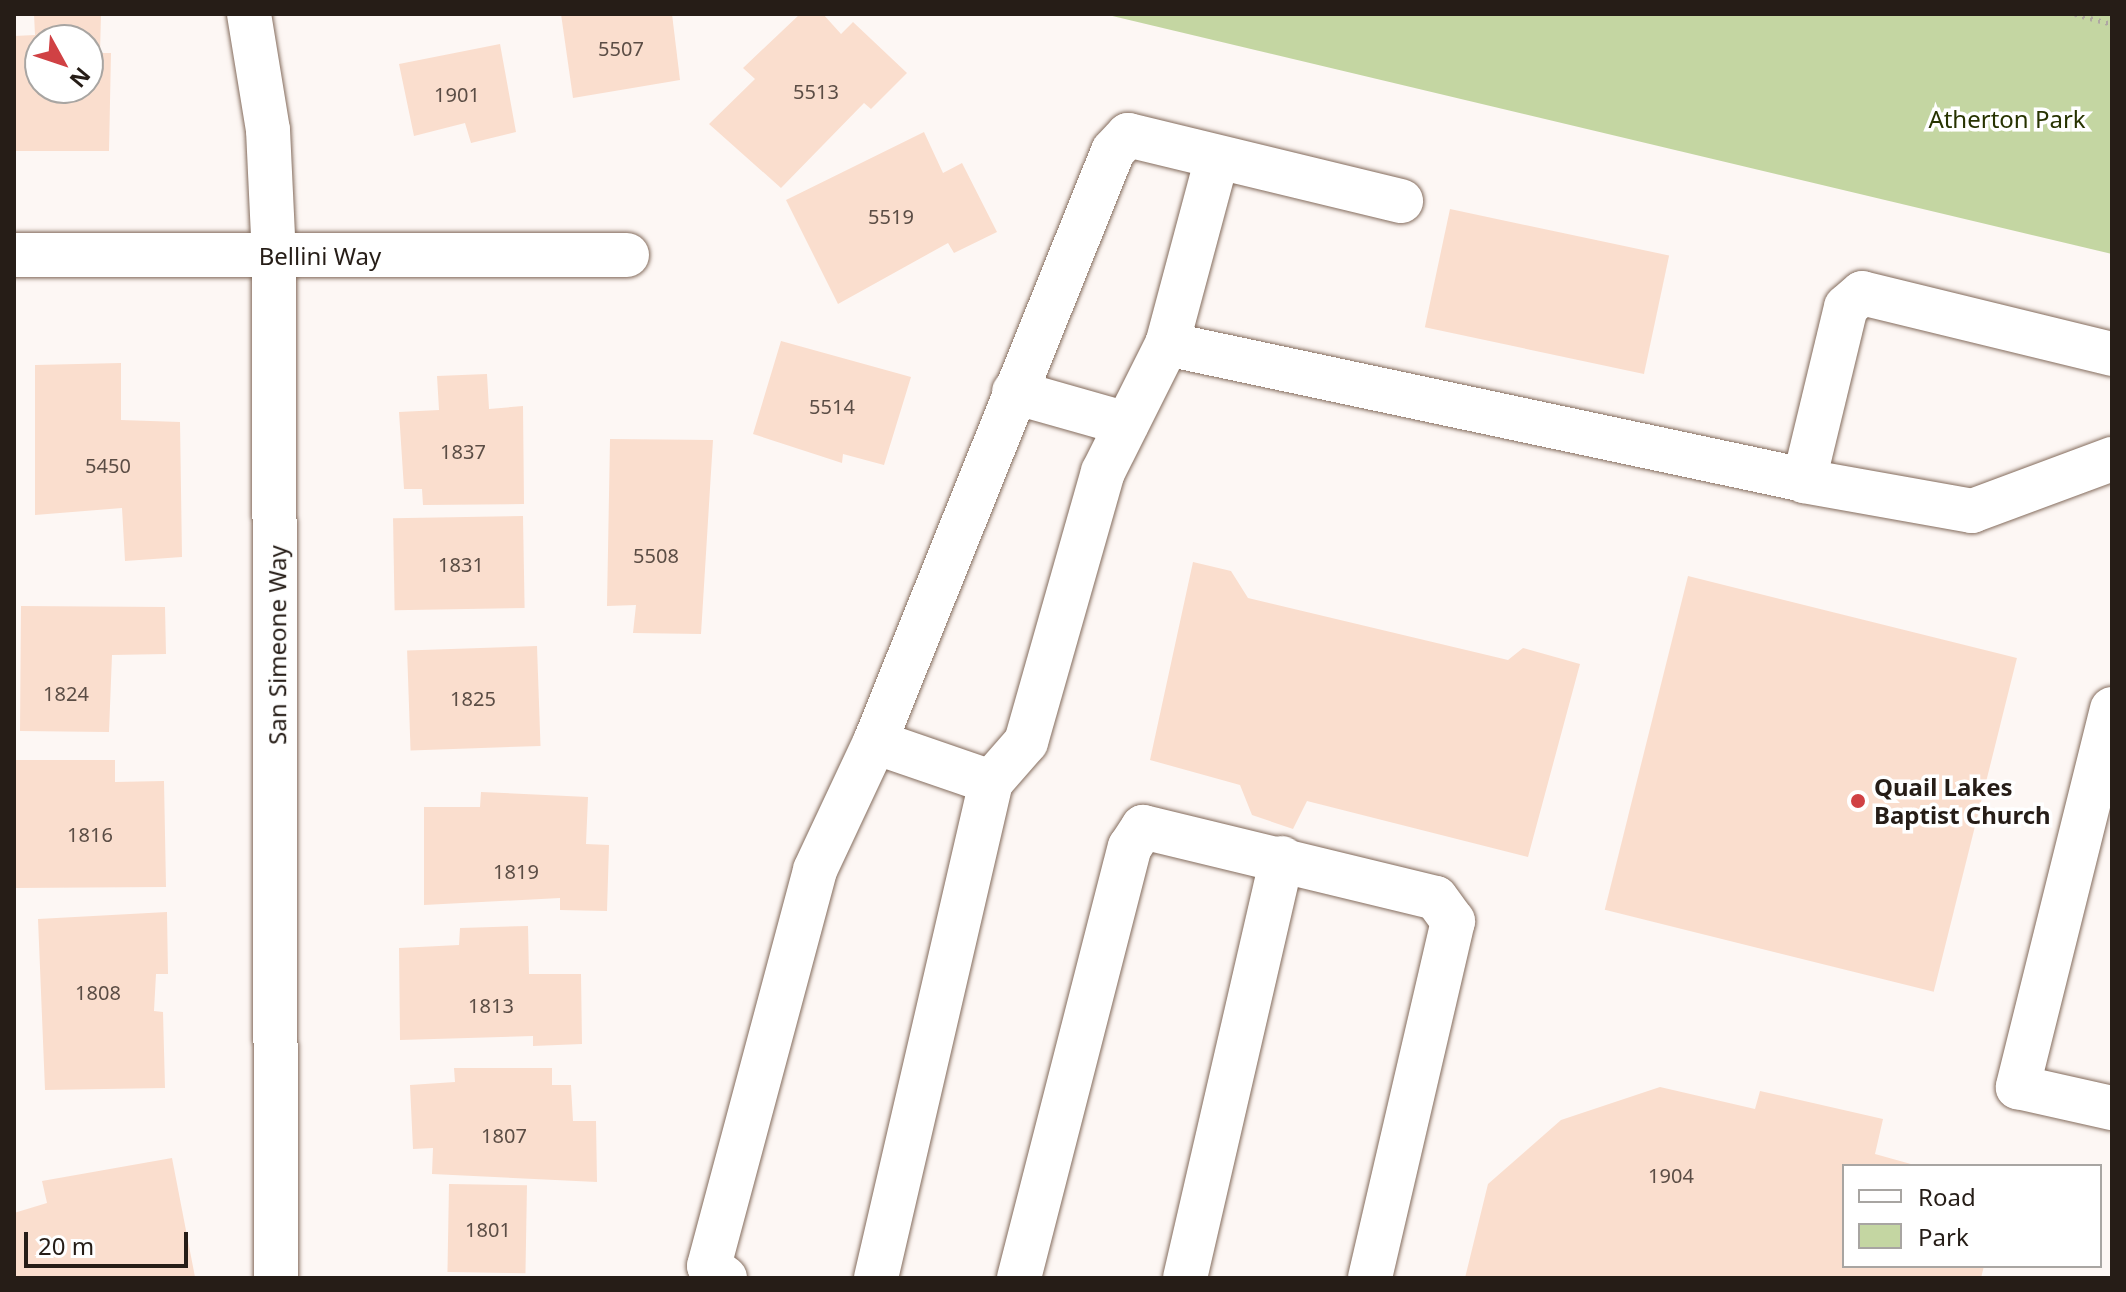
<!DOCTYPE html>
<style>
body{margin:0}
#map{position:relative;width:2126px;height:1292px;overflow:hidden;background:#fdf7f4;font-family:"Noto Sans",sans-serif}
div>[style]{position:absolute}
[style*='--x']{left:calc(var(--x)*1px);top:calc(var(--y)*1px);width:calc(var(--w)*1px);rotate:calc(var(--a)*1deg)}
.green>*{inset:0;background:#c4d6a2}
.building>*{inset:0;background:#fadece;transform-origin:0 0}
.path>*{height:5px;margin-top:-2.5px;transform-origin:0;background:repeating-linear-gradient(90deg,#afa7a3 0 2px,transparent 0 8px)}
.roads{filter:drop-shadow(0 0 2px #846c5d) drop-shadow(0 0 2px #846c5d)}
.minor>*{height:44px;margin:-22px;padding:0 22px;transform-origin:22px;border-radius:22px;background:#fff}
.dots>*{width:22px;height:22px;translate:-50% -50%;box-sizing:border-box;border:4px solid #fff;border-radius:50%}
span{translate:-50% -50%;white-space:nowrap;text-align:center;line-height:1.15;-webkit-text-stroke:7px #fff;paint-order:stroke}
.number-label{font-size:20px;color:#5b4d45}
.number-label span{-webkit-text-stroke-width:0}
.park-label{font-size:24px;color:#273301}
.street-label{font-size:24px;color:#261d17}
.poi-label{font-size:24px;color:#261d17;font-weight:700}
.left{translate:0 -50%;text-align:left}
.frame{position:absolute;inset:0;border:16px solid #261d17;pointer-events:none}
.legend{position:absolute;left:1842px;top:1164px;width:260px;height:104px;box-sizing:border-box;background:#fff;border:2px solid #a8a5a2;margin:0;padding:10px 14px;list-style:none;font-size:24px;color:#261d17}
.legend li{display:flex;align-items:center;gap:16px;height:40px}
.legend b{width:40px;border:2px solid #a8a5a2}
.north{position:absolute;left:24px;top:24px;width:80px;height:80px;box-sizing:border-box;background:#fff;border:2px solid #a8a5a2;border-radius:50%;rotate:130deg;font-size:22px;font-weight:700;line-height:32px;text-align:center;color:#261d17}
.north::after{content:'';display:block;margin:auto;width:28px;height:36px;background:#d04144;clip-path:polygon(50% 0,100% 100%,50% 72%,0 100%)}
.scale{position:absolute;left:24px;top:1232px;width:164px;height:36px;box-sizing:border-box;border:4px solid #261d17;border-top:0;padding-left:10px;font-size:24px;line-height:28px;white-space:nowrap;color:#261d17;-webkit-text-stroke:6px #fff;paint-order:stroke}
</style>
<div id="map">
<div class="green">
<div style="clip-path:polygon(1104px 14px,2112px 14px,2112px 254px)"></div>
</div>
<div class="building">
<div style="clip-path:polygon(evenodd,34px 14px,101px 14px,100px 53px,111px 53px,109px 151px,14px 151px,14px 36px,35px 35px,34px 14px,40px 40px,88px 40px,88px 88px,40px 88px,40px 40px)"></div>
<div style="clip-path:polygon(561px 14px,672px 14px,680px 80px,573px 98px)"></div>
<div style="clip-path:polygon(800px 14px,823px 14px,841px 34px,853px 22px,907px 73px,871px 109px,864px 103px,781px 188px,709px 124px,755px 79px,743px 68px)"></div>
<div style="clip-path:polygon(500px 44px,516px 132px,471px 143px,465px 123px,414px 136px,399px 64px)"></div>
<div style="clip-path:polygon(924px 132px,943px 173px,962px 163px,997px 232px,954px 253px,948px 243px,838px 304px,786px 200px)"></div>
<div style="left:1450px;top:209px;width:224px;height:121px;rotate:12deg"></div>
<div style="clip-path:polygon(781px 341px,911px 377px,884px 465px,843px 454px,842px 463px,753px 434px)"></div>
<div style="clip-path:polygon(121px 363px,121px 420px,180px 422px,182px 557px,125px 561px,122px 508px,35px 515px,35px 365px)"></div>
<div style="clip-path:polygon(487px 374px,489px 409px,523px 406px,524px 504px,423px 505px,422px 489px,404px 489px,399px 412px,439px 410px,437px 376px)"></div>
<div style="clip-path:polygon(610px 439px,713px 440px,701px 634px,633px 633px,636px 605px,607px 606px)"></div>
<div style="left:523px;top:516px;width:92px;height:130px;rotate:89deg"></div>
<div style="clip-path:polygon(1193px 562px,1231px 571px,1248px 598px,1508px 660px,1523px 648px,1580px 664px,1528px 857px,1307px 801px,1293px 829px,1252px 815px,1240px 785px,1150px 760px)"></div>
<div style="left:1688px;top:576px;width:339px;height:344px;rotate:14deg"></div>
<div style="clip-path:polygon(21px 606px,165px 607px,166px 654px,112px 655px,109px 732px,20px 731px)"></div>
<div style="left:537px;top:646px;width:100px;height:130px;rotate:88deg"></div>
<div style="clip-path:polygon(14px 760px,115px 760px,115px 782px,164px 781px,166px 887px,14px 888px)"></div>
<div style="clip-path:polygon(481px 792px,588px 797px,586px 844px,609px 845px,607px 911px,560px 910px,560px 898px,424px 905px,424px 807px,480px 807px)"></div>
<div style="clip-path:polygon(167px 912px,168px 974px,156px 974px,154px 1011px,163px 1012px,165px 1088px,45px 1090px,38px 919px)"></div>
<div style="clip-path:polygon(528px 926px,529px 974px,581px 974px,582px 1044px,533px 1046px,533px 1036px,400px 1040px,399px 948px,459px 945px,460px 928px)"></div>
<div style="clip-path:polygon(454px 1068px,552px 1068px,552px 1085px,571px 1085px,573px 1121px,596px 1121px,597px 1182px,432px 1174px,433px 1148px,413px 1149px,410px 1085px,455px 1082px)"></div>
<div style="clip-path:polygon(1660px 1087px,1755px 1109px,1760px 1091px,1883px 1119px,1875px 1154px,1918px 1166px,1844px 1166px,1844px 1266px,1984px 1266px,1981px 1278px,1465px 1278px,1488px 1184px,1561px 1120px)"></div>
<div style="clip-path:polygon(172px 1158px,195px 1277px,14px 1278px,14px 1213px,47px 1203px,42px 1181px)"></div>
<div style="left:449px;top:1184px;width:78px;height:88px;rotate:1deg"></div>
</div>
<div class="path">
<div style="--x:2075;--y:14;--w:38;--a:15"></div>
</div>
<div class="roads">
<div class="minor">
<div style="--x:249;--y:14;--w:118;--a:80.7"></div>
<div style="--x:268;--y:130;--w:126;--a:87.3"></div>
<div style="--x:274;--y:256;--w:1022;--a:89.89"></div>
<div style="--x:1217;--y:158;--w:193;--a:105"></div>
<div style="--x:1167;--y:344;--w:651;--a:12.05"></div>
<div style="--x:14;--y:255;--w:613;--a:0"></div>
<div style="--x:2112;--y:354;--w:257;--a:-166.3"></div>
<div style="--x:1862;--y:293;--w:21;--a:139"></div>
<div style="--x:1846;--y:307;--w:179;--a:103.6"></div>
<div style="--x:1804;--y:481;--w:171;--a:10.1"></div>
<div style="--x:1972;--y:511;--w:149;--a:-20.4"></div>
<div style="--x:1014;--y:392;--w:117;--a:15.8"></div>
<div style="--x:2112;--y:709;--w:390;--a:104"></div>
<div style="--x:2018;--y:1087;--w:96;--a:12.6"></div>
<div style="--x:875;--y:742;--w:123;--a:19"></div>
<div style="--x:725;--y:1278;--w:20;--a:-143"></div>
<div style="--x:709;--y:1266;--w:410;--a:-75"></div>
<div style="--x:815;--y:870;--w:141;--a:-64.9"></div>
<div style="--x:875;--y:742;--w:637;--a:-68.06"></div>
<div style="--x:1113;--y:151;--w:22;--a:-47"></div>
<div style="--x:1128;--y:135;--w:281;--a:13.6"></div>
<div style="--x:876;--y:1278;--w:509;--a:-76.95"></div>
<div style="--x:991;--y:782;--w:53;--a:-48.8"></div>
<div style="--x:1026;--y:742;--w:281;--a:-74.1"></div>
<div style="--x:1103;--y:472;--w:143;--a:-63.4"></div>
<div style="--x:1019;--y:1278;--w:445;--a:-75.6"></div>
<div style="--x:1130;--y:847;--w:24;--a:-57"></div>
<div style="--x:1143;--y:827;--w:301;--a:13.6"></div>
<div style="--x:1436;--y:898;--w:29;--a:54"></div>
<div style="--x:1453;--y:921;--w:367;--a:103.1"></div>
<div style="--x:1185;--y:1278;--w:431;--a:-77"></div>
</div>
</div>
<div class="dots">
<div style="left:1858px;top:801px;background:#d04144"></div>
</div>
<div class="number-label">
<span style="left:621px;top:48px">5507</span>
<span style="left:816px;top:91px">5513</span>
<span style="left:457px;top:94px">1901</span>
<span style="left:891px;top:216px">5519</span>
<span style="left:832px;top:406px">5514</span>
<span style="left:463px;top:451px">1837</span>
<span style="left:108px;top:465px">5450</span>
<span style="left:656px;top:555px">5508</span>
<span style="left:461px;top:564px">1831</span>
<span style="left:66px;top:693px">1824</span>
<span style="left:473px;top:698px">1825</span>
<span style="left:90px;top:834px">1816</span>
<span style="left:516px;top:871px">1819</span>
<span style="left:98px;top:992px">1808</span>
<span style="left:491px;top:1005px">1813</span>
<span style="left:504px;top:1135px">1807</span>
<span style="left:1671px;top:1175px">1904</span>
<span style="left:488px;top:1229px">1801</span>
</div>
<div class="park-label">
<span style="left:2007px;top:119px">Atherton Park</span>
</div>
<div class="street-label">
<span style="left:320px;top:256px">Bellini Way</span>
<span style="left:277px;top:645px;rotate:-90deg">San Simeone Way</span>
</div>
<div class="poi-label">
<span class="left" style="left:1874px;top:801px">Quail Lakes<br>Baptist Church</span>
</div>
<div class="frame"></div>
<ul class="legend">
<li><b style="height:10px;background:#fff"></b>Road</li>
<li><b style="height:22px;background:#c4d6a2"></b>Park</li>
</ul>
<div class="north">N</div>
<div class="scale">20 m</div>
</div>
